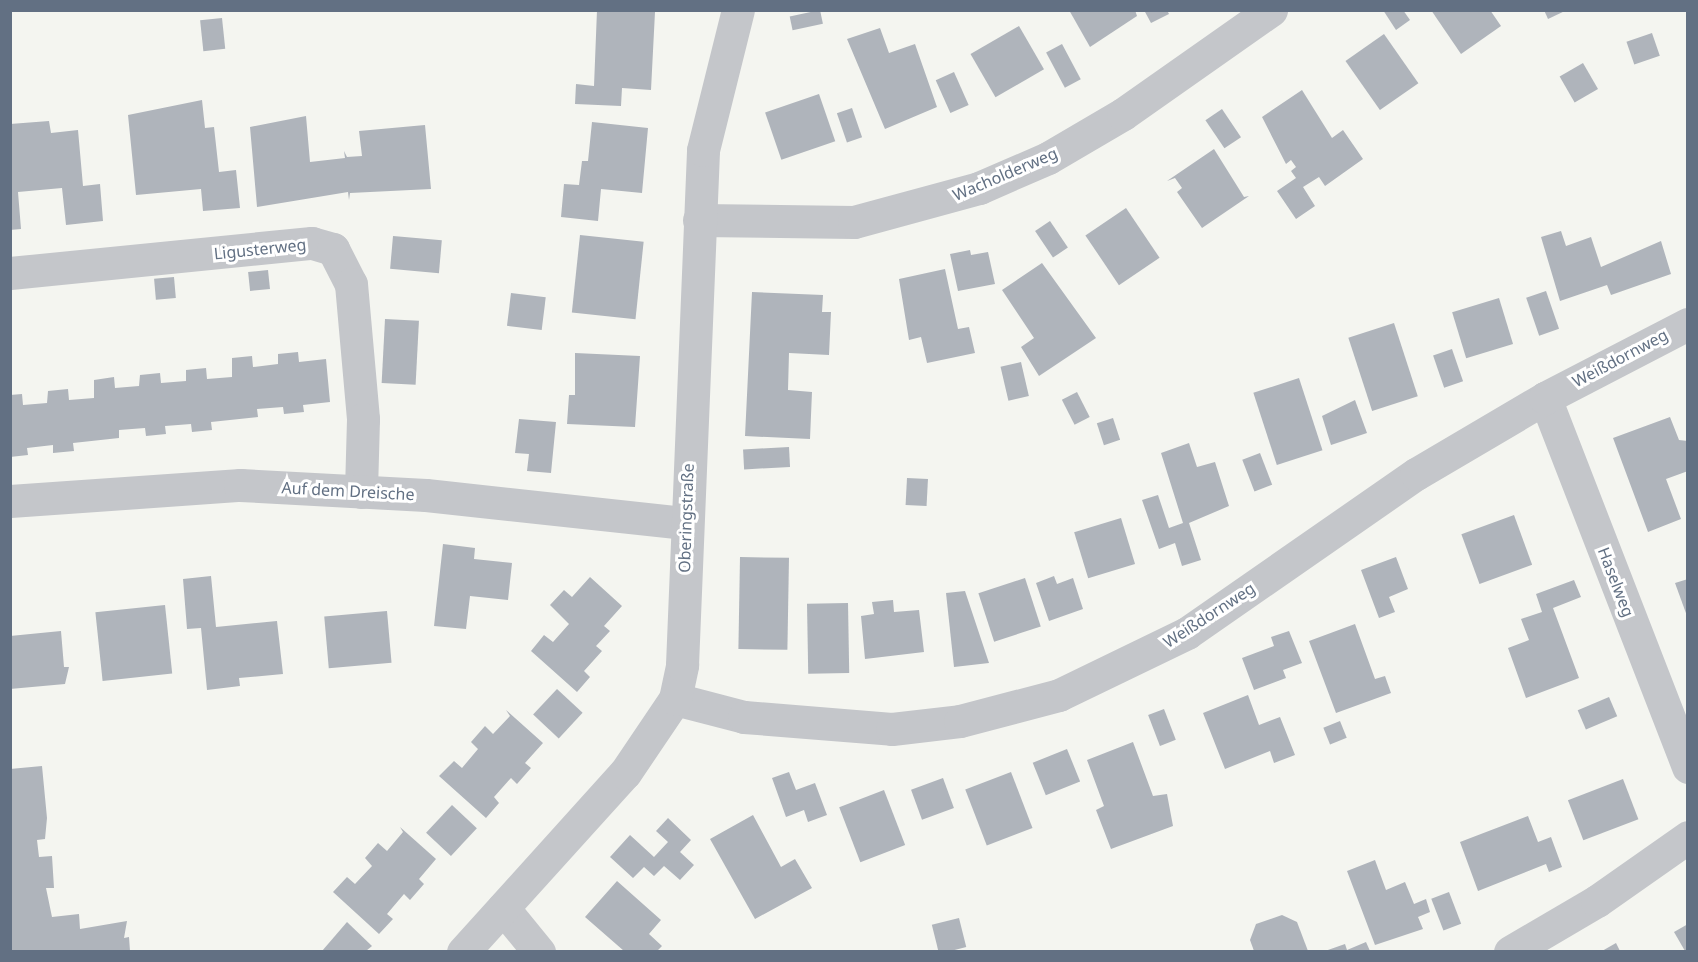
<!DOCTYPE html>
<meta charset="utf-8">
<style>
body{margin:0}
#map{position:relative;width:1698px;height:962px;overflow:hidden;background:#f4f5f0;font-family:"Noto Sans",sans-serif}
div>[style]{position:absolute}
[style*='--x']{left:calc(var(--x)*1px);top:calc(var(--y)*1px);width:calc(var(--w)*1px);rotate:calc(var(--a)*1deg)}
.building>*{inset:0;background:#afb4bb;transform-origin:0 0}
.minor>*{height:33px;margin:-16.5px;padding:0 16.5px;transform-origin:16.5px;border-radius:16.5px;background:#c4c6ca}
span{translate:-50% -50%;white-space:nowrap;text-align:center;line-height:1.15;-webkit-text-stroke:6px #fff;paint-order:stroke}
.street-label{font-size:16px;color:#627083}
.frame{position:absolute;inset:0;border:12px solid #627083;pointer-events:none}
</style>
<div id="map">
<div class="building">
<div style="clip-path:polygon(597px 10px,655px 12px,651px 90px,622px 88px,621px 106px,575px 104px,576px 84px,594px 86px)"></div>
<div style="left:820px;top:10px;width:14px;height:31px;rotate:78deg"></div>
<div style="clip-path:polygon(1069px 10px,1135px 10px,1137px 16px,1090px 47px)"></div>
<div style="clip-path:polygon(1144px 10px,1167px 10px,1169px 14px,1151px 23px)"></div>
<div style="clip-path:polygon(1383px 10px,1403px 10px,1410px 20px,1396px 30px)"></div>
<div style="clip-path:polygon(1431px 10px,1490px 10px,1501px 26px,1461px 54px)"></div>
<div style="clip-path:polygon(1544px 10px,1567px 10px,1548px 19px)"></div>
<div style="left:222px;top:18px;width:31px;height:22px;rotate:84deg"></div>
<div style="left:1019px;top:26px;width:50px;height:56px;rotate:60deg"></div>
<div style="clip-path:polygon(880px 28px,889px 53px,915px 44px,937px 107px,885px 129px,847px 39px)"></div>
<div style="left:1652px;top:33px;width:24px;height:27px;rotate:71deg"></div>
<div style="left:1384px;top:34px;width:60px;height:47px;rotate:55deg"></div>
<div style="left:1062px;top:44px;width:40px;height:18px;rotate:62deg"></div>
<div style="left:1583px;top:63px;width:30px;height:27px;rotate:60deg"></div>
<div style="left:954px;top:72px;width:36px;height:20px;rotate:66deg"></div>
<div style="clip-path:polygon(1302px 90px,1332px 138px,1343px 130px,1363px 159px,1325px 186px,1319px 177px,1303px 187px,1315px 206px,1296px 219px,1277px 191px,1296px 178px,1291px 171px,1296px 167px,1291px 160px,1286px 164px,1262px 117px)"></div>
<div style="left:819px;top:94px;width:50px;height:57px;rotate:71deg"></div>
<div style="clip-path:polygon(202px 100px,205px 128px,214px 127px,219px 172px,236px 170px,240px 208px,203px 211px,201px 189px,136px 195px,128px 115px)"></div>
<div style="left:852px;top:108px;width:31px;height:16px;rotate:71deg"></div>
<div style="left:1222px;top:109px;width:34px;height:20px;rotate:56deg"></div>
<div style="clip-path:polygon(306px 116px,310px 162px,345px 158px,344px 151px,347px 157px,362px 156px,359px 131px,425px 125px,431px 189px,350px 193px,349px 200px,348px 192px,257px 207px,250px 127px)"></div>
<div style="clip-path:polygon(49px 121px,51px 133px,78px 130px,83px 186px,100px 184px,103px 221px,66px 225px,62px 188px,18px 192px,21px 229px,10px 230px,10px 124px)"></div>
<div style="clip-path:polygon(592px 122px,648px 128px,642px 193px,601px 189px,598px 221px,561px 217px,564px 184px,579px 185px,582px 161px,588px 161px)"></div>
<div style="clip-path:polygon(1214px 149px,1244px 197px,1249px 196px,1202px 228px,1177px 192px,1182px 188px,1175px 178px,1167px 181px)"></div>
<div style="left:1126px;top:208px;width:60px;height:49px;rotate:56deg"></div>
<div style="left:1050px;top:221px;width:32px;height:18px;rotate:56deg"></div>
<div style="clip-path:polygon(1561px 231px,1566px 246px,1591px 237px,1601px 267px,1661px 241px,1671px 274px,1611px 295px,1607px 285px,1560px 301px,1541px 237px)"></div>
<div style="left:580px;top:235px;width:64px;height:78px;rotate:6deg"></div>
<div style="left:393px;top:236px;width:49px;height:33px;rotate:5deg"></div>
<div style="clip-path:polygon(970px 250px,971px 255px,988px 252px,995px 284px,958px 291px,950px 254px)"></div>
<div style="clip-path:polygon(1042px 263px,1096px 338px,1039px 376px,1021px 347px,1034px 338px,1002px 290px)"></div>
<div style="clip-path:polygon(945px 269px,958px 329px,969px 327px,975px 353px,927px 363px,921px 337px,909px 340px,899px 279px)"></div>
<div style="left:268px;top:270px;width:19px;height:20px;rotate:84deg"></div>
<div style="left:174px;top:277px;width:21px;height:20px;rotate:85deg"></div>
<div style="left:1546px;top:291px;width:40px;height:21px;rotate:71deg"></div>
<div style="clip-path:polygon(752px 292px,823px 295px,822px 312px,831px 312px,829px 355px,789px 353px,788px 390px,812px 392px,810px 439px,745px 436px)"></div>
<div style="left:511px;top:293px;width:35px;height:33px;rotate:7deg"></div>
<div style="left:1499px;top:298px;width:48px;height:49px;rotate:73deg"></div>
<div style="left:385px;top:319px;width:34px;height:64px;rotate:3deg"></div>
<div style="left:1394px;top:323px;width:77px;height:48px;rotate:72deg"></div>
<div style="left:1452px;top:349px;width:34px;height:20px;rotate:71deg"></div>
<div style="clip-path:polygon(298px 352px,299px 362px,326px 359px,330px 402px,303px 405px,304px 412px,284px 414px,283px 407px,257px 409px,258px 417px,211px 422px,212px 430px,192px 432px,191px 424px,165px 426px,166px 434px,146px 436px,145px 428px,119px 430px,119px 438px,73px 443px,74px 451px,53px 453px,53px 445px,27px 448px,28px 455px,10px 457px,10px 395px,22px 394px,23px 405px,47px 403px,48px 391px,68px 389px,69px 400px,94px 398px,94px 380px,114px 377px,115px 388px,139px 386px,140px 375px,160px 373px,161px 383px,186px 381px,186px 370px,206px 368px,207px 379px,232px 377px,232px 358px,252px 356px,253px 367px,278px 364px,278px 354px)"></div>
<div style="clip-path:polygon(575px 353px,640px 356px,635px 427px,567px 424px,569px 395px,575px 395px)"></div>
<div style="left:1021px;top:362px;width:35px;height:21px;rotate:77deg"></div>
<div style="left:1299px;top:378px;width:76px;height:48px;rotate:72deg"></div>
<div style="left:1077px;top:392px;width:28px;height:17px;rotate:63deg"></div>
<div style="clip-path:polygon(1355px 400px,1367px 433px,1331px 445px,1322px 416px)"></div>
<div style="clip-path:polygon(1670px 417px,1679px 440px,1688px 441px,1688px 471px,1666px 479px,1681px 519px,1648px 532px,1613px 438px)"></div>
<div style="left:1113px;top:418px;width:23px;height:17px;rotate:72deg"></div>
<div style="clip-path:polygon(519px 419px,556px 422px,551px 473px,527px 471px,529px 454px,515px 453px)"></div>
<div style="clip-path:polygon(1189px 443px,1197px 467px,1215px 462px,1229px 506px,1189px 523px,1201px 560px,1182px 566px,1175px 543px,1159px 549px,1142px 500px,1158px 495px,1169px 528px,1183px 523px,1161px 453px)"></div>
<div style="left:789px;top:447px;width:20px;height:46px;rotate:87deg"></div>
<div style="left:1260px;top:453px;width:34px;height:19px;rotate:69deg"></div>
<div style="left:907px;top:478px;width:21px;height:27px;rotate:3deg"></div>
<div style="left:1514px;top:515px;width:53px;height:56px;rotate:70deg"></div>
<div style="left:1121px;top:518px;width:48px;height:49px;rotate:73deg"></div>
<div style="clip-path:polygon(443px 544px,475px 548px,474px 559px,512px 563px,508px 600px,470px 596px,466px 629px,434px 626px)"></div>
<div style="left:740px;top:557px;width:49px;height:92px;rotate:1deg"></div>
<div style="clip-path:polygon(1396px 557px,1408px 589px,1389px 597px,1395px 612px,1379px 618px,1361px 570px)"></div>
<div style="clip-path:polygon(211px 576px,216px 627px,277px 621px,283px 674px,239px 678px,240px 686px,207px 690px,201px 628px,187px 629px,183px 579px)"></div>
<div style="clip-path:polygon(1054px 576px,1057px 584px,1073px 578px,1083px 609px,1049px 621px,1036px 583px)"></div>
<div style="clip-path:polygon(590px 577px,622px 606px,604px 626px,610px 631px,596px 646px,602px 651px,584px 671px,590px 677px,577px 692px,531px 651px,544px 635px,553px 642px,569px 624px,550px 605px,564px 590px,572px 597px)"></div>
<div style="left:1025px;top:578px;width:51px;height:49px;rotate:72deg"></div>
<div style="clip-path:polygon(1688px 579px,1688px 616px,1687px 616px,1675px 583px)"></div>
<div style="clip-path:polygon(1574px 580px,1581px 597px,1553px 608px,1579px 678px,1526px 698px,1508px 648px,1529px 640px,1521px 619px,1542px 612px,1536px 594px)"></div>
<div style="clip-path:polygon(965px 591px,989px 663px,954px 667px,946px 593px)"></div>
<div style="clip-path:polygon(893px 600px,894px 612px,919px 610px,924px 652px,865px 659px,861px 616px,874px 614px,872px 602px)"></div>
<div style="left:848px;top:603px;width:70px;height:41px;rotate:89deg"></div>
<div style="left:165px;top:605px;width:69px;height:70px;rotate:84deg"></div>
<div style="left:387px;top:611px;width:52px;height:63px;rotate:85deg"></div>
<div style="clip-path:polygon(1355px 624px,1375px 679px,1385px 676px,1391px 693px,1336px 713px,1309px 641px)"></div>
<div style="clip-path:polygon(61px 631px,64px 667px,69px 667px,65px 684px,10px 689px,10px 636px)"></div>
<div style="clip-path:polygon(1289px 631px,1302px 663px,1283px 670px,1286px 678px,1254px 690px,1242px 658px,1274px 646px,1271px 637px)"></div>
<div style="left:557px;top:689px;width:35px;height:35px;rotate:43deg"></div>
<div style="clip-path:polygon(1248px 695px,1259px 725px,1280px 717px,1295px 755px,1274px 763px,1270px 751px,1225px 769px,1203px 713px)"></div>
<div style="left:1609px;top:697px;width:21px;height:34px;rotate:67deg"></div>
<div style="left:1164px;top:709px;width:33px;height:17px;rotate:69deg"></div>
<div style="clip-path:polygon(506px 710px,543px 743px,525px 763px,531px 768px,517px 784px,511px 778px,494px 797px,499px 803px,486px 818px,439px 776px,454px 761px,462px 768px,478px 749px,471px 742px,485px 726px,493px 734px,510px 716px)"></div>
<div style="left:1340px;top:721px;width:18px;height:18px;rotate:68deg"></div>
<div style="clip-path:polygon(1133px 742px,1153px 796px,1167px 794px,1173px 826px,1111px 849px,1096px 810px,1104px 806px,1087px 760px)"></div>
<div style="left:1067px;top:749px;width:35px;height:37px;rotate:68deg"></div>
<div style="clip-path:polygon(42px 766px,47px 818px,45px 839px,37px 840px,39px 857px,52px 856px,54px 888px,46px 888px,52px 917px,79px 914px,80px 929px,127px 921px,124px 938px,129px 937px,130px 951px,10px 951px,10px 769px)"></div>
<div style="clip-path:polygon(789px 772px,796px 790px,815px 783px,827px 815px,808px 822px,804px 810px,786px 817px,772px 778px)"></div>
<div style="left:1011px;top:772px;width:60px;height:49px;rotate:69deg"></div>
<div style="left:943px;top:778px;width:32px;height:34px;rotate:70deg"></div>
<div style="left:1623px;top:779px;width:43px;height:59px;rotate:69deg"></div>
<div style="left:884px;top:790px;width:59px;height:48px;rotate:69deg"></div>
<div style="left:452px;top:805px;width:34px;height:38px;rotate:43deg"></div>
<div style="clip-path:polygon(753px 815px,781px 867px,795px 859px,812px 888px,755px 919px,710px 839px)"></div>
<div style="clip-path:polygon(1528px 816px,1538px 842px,1551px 837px,1562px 867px,1549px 872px,1546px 864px,1478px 891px,1460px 842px)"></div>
<div style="clip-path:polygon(668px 818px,691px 840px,680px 852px,694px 865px,680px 880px,664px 866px,654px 876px,644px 867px,633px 878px,610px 857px,630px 835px,654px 857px,668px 842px,656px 831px)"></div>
<div style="clip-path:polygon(400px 827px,436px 859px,419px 879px,424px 884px,410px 900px,404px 894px,387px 914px,393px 919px,379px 934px,333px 892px,347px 877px,355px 884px,372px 866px,365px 858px,378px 843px,387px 851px,403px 832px)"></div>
<div style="clip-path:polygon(1375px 860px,1386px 890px,1405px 882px,1414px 904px,1426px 899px,1430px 912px,1418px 917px,1423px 929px,1375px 945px,1347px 871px)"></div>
<div style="clip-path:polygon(617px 881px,661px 920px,649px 934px,662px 946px,657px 951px,624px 951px,585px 917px)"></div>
<div style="left:1449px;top:892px;width:34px;height:19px;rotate:69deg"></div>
<div style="clip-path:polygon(1282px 915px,1297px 922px,1308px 951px,1254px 951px,1250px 940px,1256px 924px)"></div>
<div style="left:959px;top:918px;width:30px;height:28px;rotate:76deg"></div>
<div style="clip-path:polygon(347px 922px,372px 946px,366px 951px,322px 951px)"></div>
<div style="clip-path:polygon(1688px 924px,1688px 951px,1685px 951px,1674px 932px)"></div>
<div style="clip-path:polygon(1366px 942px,1370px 951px,1325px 951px,1345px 944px,1347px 950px)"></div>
<div style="clip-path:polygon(1616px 943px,1620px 951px,1602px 951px)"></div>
</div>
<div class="minor">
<div style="--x:699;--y:220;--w:155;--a:0.7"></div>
<div style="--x:854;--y:222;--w:130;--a:-15.2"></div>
<div style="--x:979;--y:188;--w:75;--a:-23.5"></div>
<div style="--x:1048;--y:158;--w:87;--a:-30.4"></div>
<div style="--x:1123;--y:114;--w:181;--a:-35.1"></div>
<div style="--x:10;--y:273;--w:303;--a:-5.7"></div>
<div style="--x:312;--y:243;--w:22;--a:16"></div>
<div style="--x:333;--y:249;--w:39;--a:63"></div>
<div style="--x:351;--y:284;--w:136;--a:84.9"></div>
<div style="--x:363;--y:419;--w:73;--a:91.6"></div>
<div style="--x:1545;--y:398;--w:396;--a:68.8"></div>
<div style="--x:10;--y:501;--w:231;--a:-4"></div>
<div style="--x:240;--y:485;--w:186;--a:3.1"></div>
<div style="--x:426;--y:495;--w:261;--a:6.2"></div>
<div style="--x:675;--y:699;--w:71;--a:14.6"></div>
<div style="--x:744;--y:717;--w:148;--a:4.6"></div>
<div style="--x:892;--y:729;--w:68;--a:-6.7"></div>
<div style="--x:960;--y:721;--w:102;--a:-14.7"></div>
<div style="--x:1059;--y:695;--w:142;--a:-25.8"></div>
<div style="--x:1187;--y:633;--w:279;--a:-34.8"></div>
<div style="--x:1416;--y:474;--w:150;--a:-30.5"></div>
<div style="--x:1545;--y:398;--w:161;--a:-27.4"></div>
<div style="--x:503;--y:908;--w:57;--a:50.7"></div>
<div style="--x:463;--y:952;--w:241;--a:-47.9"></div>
<div style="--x:625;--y:773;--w:89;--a:-56"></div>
<div style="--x:675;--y:699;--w:35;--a:-78"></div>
<div style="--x:682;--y:665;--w:515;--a:-87.66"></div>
<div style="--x:703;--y:150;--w:144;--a:-76"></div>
<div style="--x:1510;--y:952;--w:101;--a:-30.4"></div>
<div style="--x:1597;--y:901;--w:111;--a:-35.1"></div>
</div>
<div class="street-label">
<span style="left:1005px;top:174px;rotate:-23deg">Wacholderweg</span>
<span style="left:260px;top:249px;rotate:-6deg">Ligusterweg</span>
<span style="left:1620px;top:358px;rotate:-28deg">Weißdornweg</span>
<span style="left:348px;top:491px;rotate:3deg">Auf dem Dreische</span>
<span style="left:686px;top:518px;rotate:-88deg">Oberingstraße</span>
<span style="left:1616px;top:582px;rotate:69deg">Haselweg</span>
<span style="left:1209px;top:615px;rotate:-33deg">Weißdornweg</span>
</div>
<div class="frame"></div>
</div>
